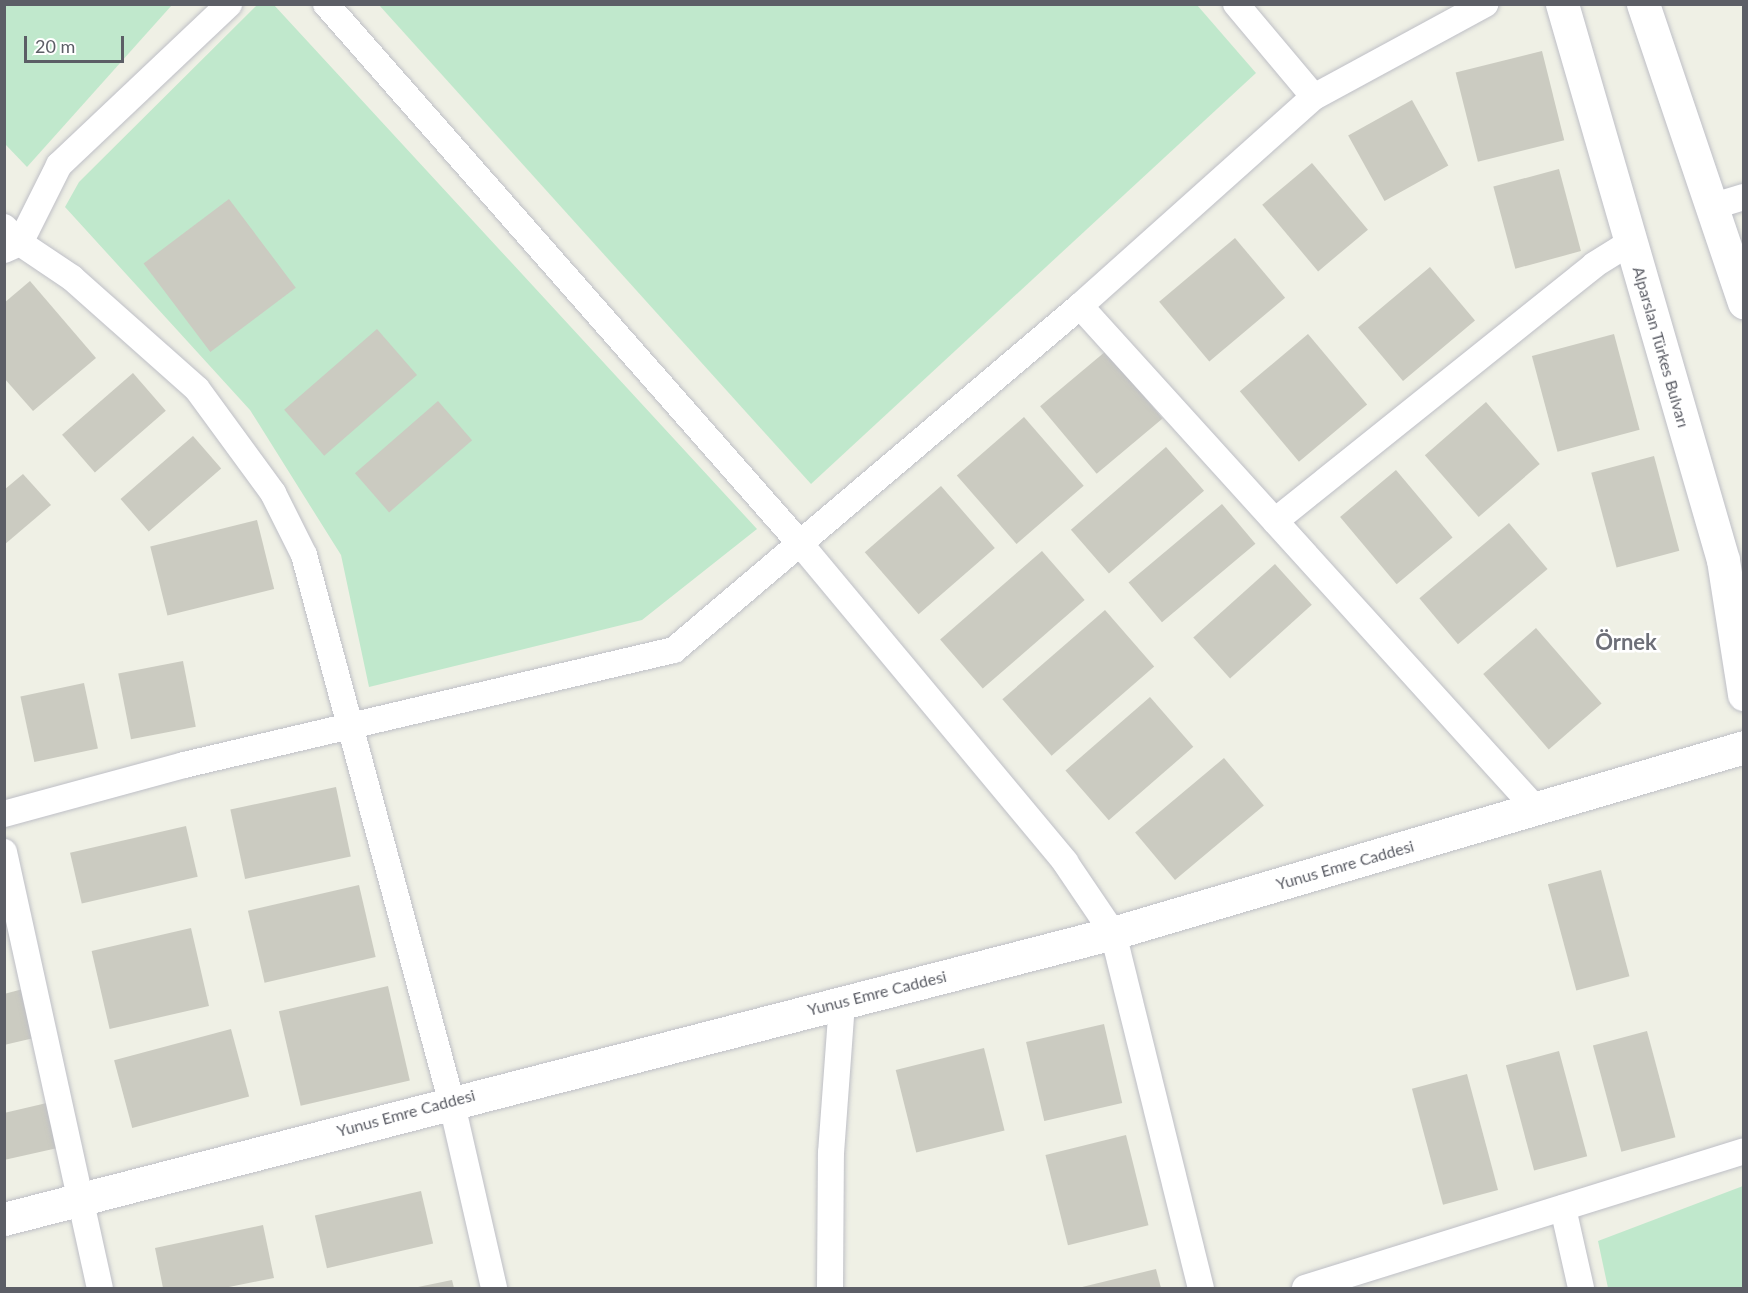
<!DOCTYPE html>
<meta charset="utf-8">
<style>
body{margin:0}
#map{position:relative;width:1748px;height:1293px;overflow:hidden;background:#eff0e5;font-family:Lato,sans-serif}
div>[style]{position:absolute}
[style*='--x']{left:calc(var(--x)*1px);top:calc(var(--y)*1px);width:calc(var(--w)*1px);rotate:calc(var(--a)*1deg)}
.green>*{inset:0;background:#c0e8cc}
.building>*{inset:0;background:#cbcbc1;transform-origin:0 0}
.roads{filter:drop-shadow(0 0 2px #bebfc6) drop-shadow(0 0 2px #bebfc6)}
.street>*{height:26px;margin:-13px;padding:0 13px;transform-origin:13px;border-radius:13px;background:#fff}
.secondary>*{height:33px;margin:-16.5px;padding:0 16.5px;transform-origin:16.5px;border-radius:16.5px;background:#fff}
span{translate:-50% -50%;white-space:nowrap;text-align:center;line-height:1.15;-webkit-text-stroke:5px #fff;paint-order:stroke}
.street-label{font-size:16px;color:#5c5e66}
.district-label{font-size:22px;color:#6d6f78;font-weight:700}
.frame{position:absolute;inset:0;border:6px solid #5c5e66;pointer-events:none}
.scale{position:absolute;left:24px;top:36px;width:100px;height:27px;box-sizing:border-box;border:3px solid #5c5e66;border-top:0;padding-left:8px;font-size:18px;line-height:21px;white-space:nowrap;color:#5c5e66;-webkit-text-stroke:4px #fff;paint-order:stroke}
</style>
<div id="map">
<div class="green">
<div style="clip-path:polygon(5px 4px,172px 4px,172px 5px,27px 167px,5px 144px)"></div>
<div style="clip-path:polygon(257px 5px,274px 5px,757px 529px,642px 620px,369px 687px,341px 555px,250px 410px,65px 207px,79px 182px)"></div>
<div style="clip-path:polygon(379px 5px,1197px 5px,1256px 73px,811px 484px)"></div>
<div style="clip-path:polygon(1743px 1186px,1743px 1288px,1608px 1288px,1598px 1241px)"></div>
</div>
<div class="building">
<div style="left:1542px;top:51px;width:92px;height:89px;rotate:76deg"></div>
<div style="left:1412px;top:100px;width:75px;height:73px;rotate:61deg"></div>
<div style="left:1312px;top:163px;width:87px;height:65px;rotate:50deg"></div>
<div style="left:1559px;top:169px;width:85px;height:68px;rotate:75deg"></div>
<div style="left:229px;top:199px;width:111px;height:107px;rotate:53deg"></div>
<div style="left:1235px;top:238px;width:78px;height:99px;rotate:50deg"></div>
<div style="left:1430px;top:267px;width:70px;height:94px;rotate:50deg"></div>
<div style="clip-path:polygon(30px 281px,96px 358px,33px 411px,4px 378px,4px 303px)"></div>
<div style="left:377px;top:329px;width:61px;height:123px;rotate:49deg"></div>
<div style="left:1308px;top:334px;width:92px;height:89px;rotate:50deg"></div>
<div style="left:1614px;top:334px;width:99px;height:85px;rotate:75deg"></div>
<div style="left:1106px;top:351px;width:88px;height:86px;rotate:50deg"></div>
<div style="left:133px;top:373px;width:50px;height:94px;rotate:49deg"></div>
<div style="left:438px;top:401px;width:52px;height:110px;rotate:49deg"></div>
<div style="left:1486px;top:402px;width:82px;height:81px;rotate:49deg"></div>
<div style="left:1024px;top:417px;width:91px;height:89px;rotate:49deg"></div>
<div style="left:193px;top:436px;width:43px;height:96px;rotate:49deg"></div>
<div style="left:1166px;top:447px;width:58px;height:126px;rotate:49deg"></div>
<div style="left:1654px;top:456px;width:98px;height:65px;rotate:75deg"></div>
<div style="left:1396px;top:470px;width:88px;height:73px;rotate:50deg"></div>
<div style="clip-path:polygon(23px 474px,51px 505px,4px 545px,4px 490px)"></div>
<div style="left:941px;top:486px;width:82px;height:101px;rotate:49deg"></div>
<div style="left:1222px;top:504px;width:52px;height:122px;rotate:50deg"></div>
<div style="left:257px;top:520px;width:71px;height:110px;rotate:76deg"></div>
<div style="left:1509px;top:523px;width:60px;height:117px;rotate:50deg"></div>
<div style="left:1042px;top:551px;width:65px;height:135px;rotate:49deg"></div>
<div style="left:1275px;top:564px;width:55px;height:110px;rotate:48deg"></div>
<div style="left:1105px;top:610px;width:75px;height:136px;rotate:49deg"></div>
<div style="left:1536px;top:628px;width:100px;height:70px;rotate:49deg"></div>
<div style="left:183px;top:661px;width:67px;height:66px;rotate:79deg"></div>
<div style="left:84px;top:683px;width:67px;height:65px;rotate:78deg"></div>
<div style="left:1150px;top:697px;width:66px;height:112px;rotate:49deg"></div>
<div style="left:1224px;top:758px;width:62px;height:116px;rotate:50deg"></div>
<div style="left:336px;top:787px;width:71px;height:108px;rotate:78deg"></div>
<div style="left:186px;top:826px;width:52px;height:119px;rotate:77deg"></div>
<div style="left:1601px;top:870px;width:110px;height:55px;rotate:75deg"></div>
<div style="left:359px;top:885px;width:74px;height:114px;rotate:77deg"></div>
<div style="left:191px;top:928px;width:80px;height:102px;rotate:77deg"></div>
<div style="left:388px;top:986px;width:97px;height:112px;rotate:77deg"></div>
<div style="clip-path:polygon(23px 989px,34px 1038px,4px 1045px,4px 994px)"></div>
<div style="left:1104px;top:1024px;width:81px;height:80px;rotate:77deg"></div>
<div style="left:231px;top:1029px;width:70px;height:121px;rotate:75deg"></div>
<div style="left:1647px;top:1031px;width:110px;height:56px;rotate:75deg"></div>
<div style="left:984px;top:1048px;width:85px;height:91px;rotate:76deg"></div>
<div style="left:1559px;top:1051px;width:109px;height:55px;rotate:75deg"></div>
<div style="left:1467px;top:1074px;width:120px;height:57px;rotate:75deg"></div>
<div style="clip-path:polygon(51px 1102px,62px 1147px,4px 1160px,4px 1113px)"></div>
<div style="left:1126px;top:1135px;width:93px;height:83px;rotate:76deg"></div>
<div style="left:421px;top:1191px;width:54px;height:109px;rotate:77deg"></div>
<div style="clip-path:polygon(263px 1225px,274px 1278px,224px 1288px,163px 1288px,155px 1248px)"></div>
<div style="clip-path:polygon(1156px 1269px,1161px 1288px,1078px 1288px)"></div>
<div style="clip-path:polygon(452px 1280px,454px 1288px,418px 1288px,418px 1287px)"></div>
</div>
<div class="roads">
<div class="street">
<div style="--x:326;--y:4;--w:715;--a:48.69"></div>
<div style="--x:798;--y:541;--w:418;--a:50.2"></div>
<div style="--x:1065;--y:862;--w:86;--a:55.9"></div>
<div style="--x:1113;--y:933;--w:366;--a:76.1"></div>
<div style="--x:1236;--y:4;--w:121;--a:50"></div>
<div style="--x:1314;--y:97;--w:195;--a:-28.5"></div>
<div style="--x:1711;--y:207;--w:34;--a:-17"></div>
<div style="--x:4;--y:227;--w:23;--a:45"></div>
<div style="--x:20;--y:243;--w:87;--a:-63.4"></div>
<div style="--x:59;--y:165;--w:234;--a:-43.4"></div>
<div style="--x:4;--y:250;--w:17;--a:-24"></div>
<div style="--x:20;--y:243;--w:63;--a:33.9"></div>
<div style="--x:72;--y:278;--w:167;--a:41.6"></div>
<div style="--x:197;--y:389;--w:129;--a:53.8"></div>
<div style="--x:273;--y:493;--w:69;--a:63.4"></div>
<div style="--x:304;--y:555;--w:564;--a:74.91"></div>
<div style="--x:451;--y:1100;--w:193;--a:77.1"></div>
<div style="--x:1080;--y:306;--w:678;--a:47.81"></div>
<div style="--x:1275;--y:521;--w:409;--a:-38.7"></div>
<div style="--x:1594;--y:265;--w:44;--a:-31.9"></div>
<div style="--x:4;--y:814;--w:187;--a:-15.2"></div>
<div style="--x:184;--y:765;--w:503;--a:-13.21"></div>
<div style="--x:674;--y:650;--w:532;--a:-40.27"></div>
<div style="--x:1080;--y:306;--w:314;--a:-41.8"></div>
<div style="--x:4;--y:852;--w:446;--a:77.6"></div>
<div style="--x:1563;--y:1208;--w:82;--a:77.3"></div>
<div style="--x:830;--y:1288;--w:135;--a:-89.6"></div>
<div style="--x:831;--y:1153;--w:151;--a:-85.8"></div>
<div style="--x:1305;--y:1288;--w:460;--a:-17.3"></div>
</div>
<div class="secondary">
<div style="--x:1562;--y:4;--w:579;--a:73.85"></div>
<div style="--x:1723;--y:560;--w:136;--a:81.1"></div>
<div style="--x:1643;--y:4;--w:315;--a:71.3"></div>
<div style="--x:4;--y:1219;--w:1145;--a:-14.46"></div>
<div style="--x:1113;--y:933;--w:658;--a:-16.42"></div>
</div>
</div>
<div class="street-label">
<span style="left:1661px;top:347px;rotate:74deg">Alparslan Türkes Bulvarı</span>
<span style="left:1345px;top:865px;rotate:-16deg">Yunus Emre Caddesi</span>
<span style="left:877px;top:993px;rotate:-14deg">Yunus Emre Caddesi</span>
<span style="left:406px;top:1113px;rotate:-15deg">Yunus Emre Caddesi</span>
</div>
<div class="district-label">
<span style="left:1626px;top:642px">Örnek</span>
</div>
<div class="frame"></div>
<div class="scale">20 m</div>
</div>
